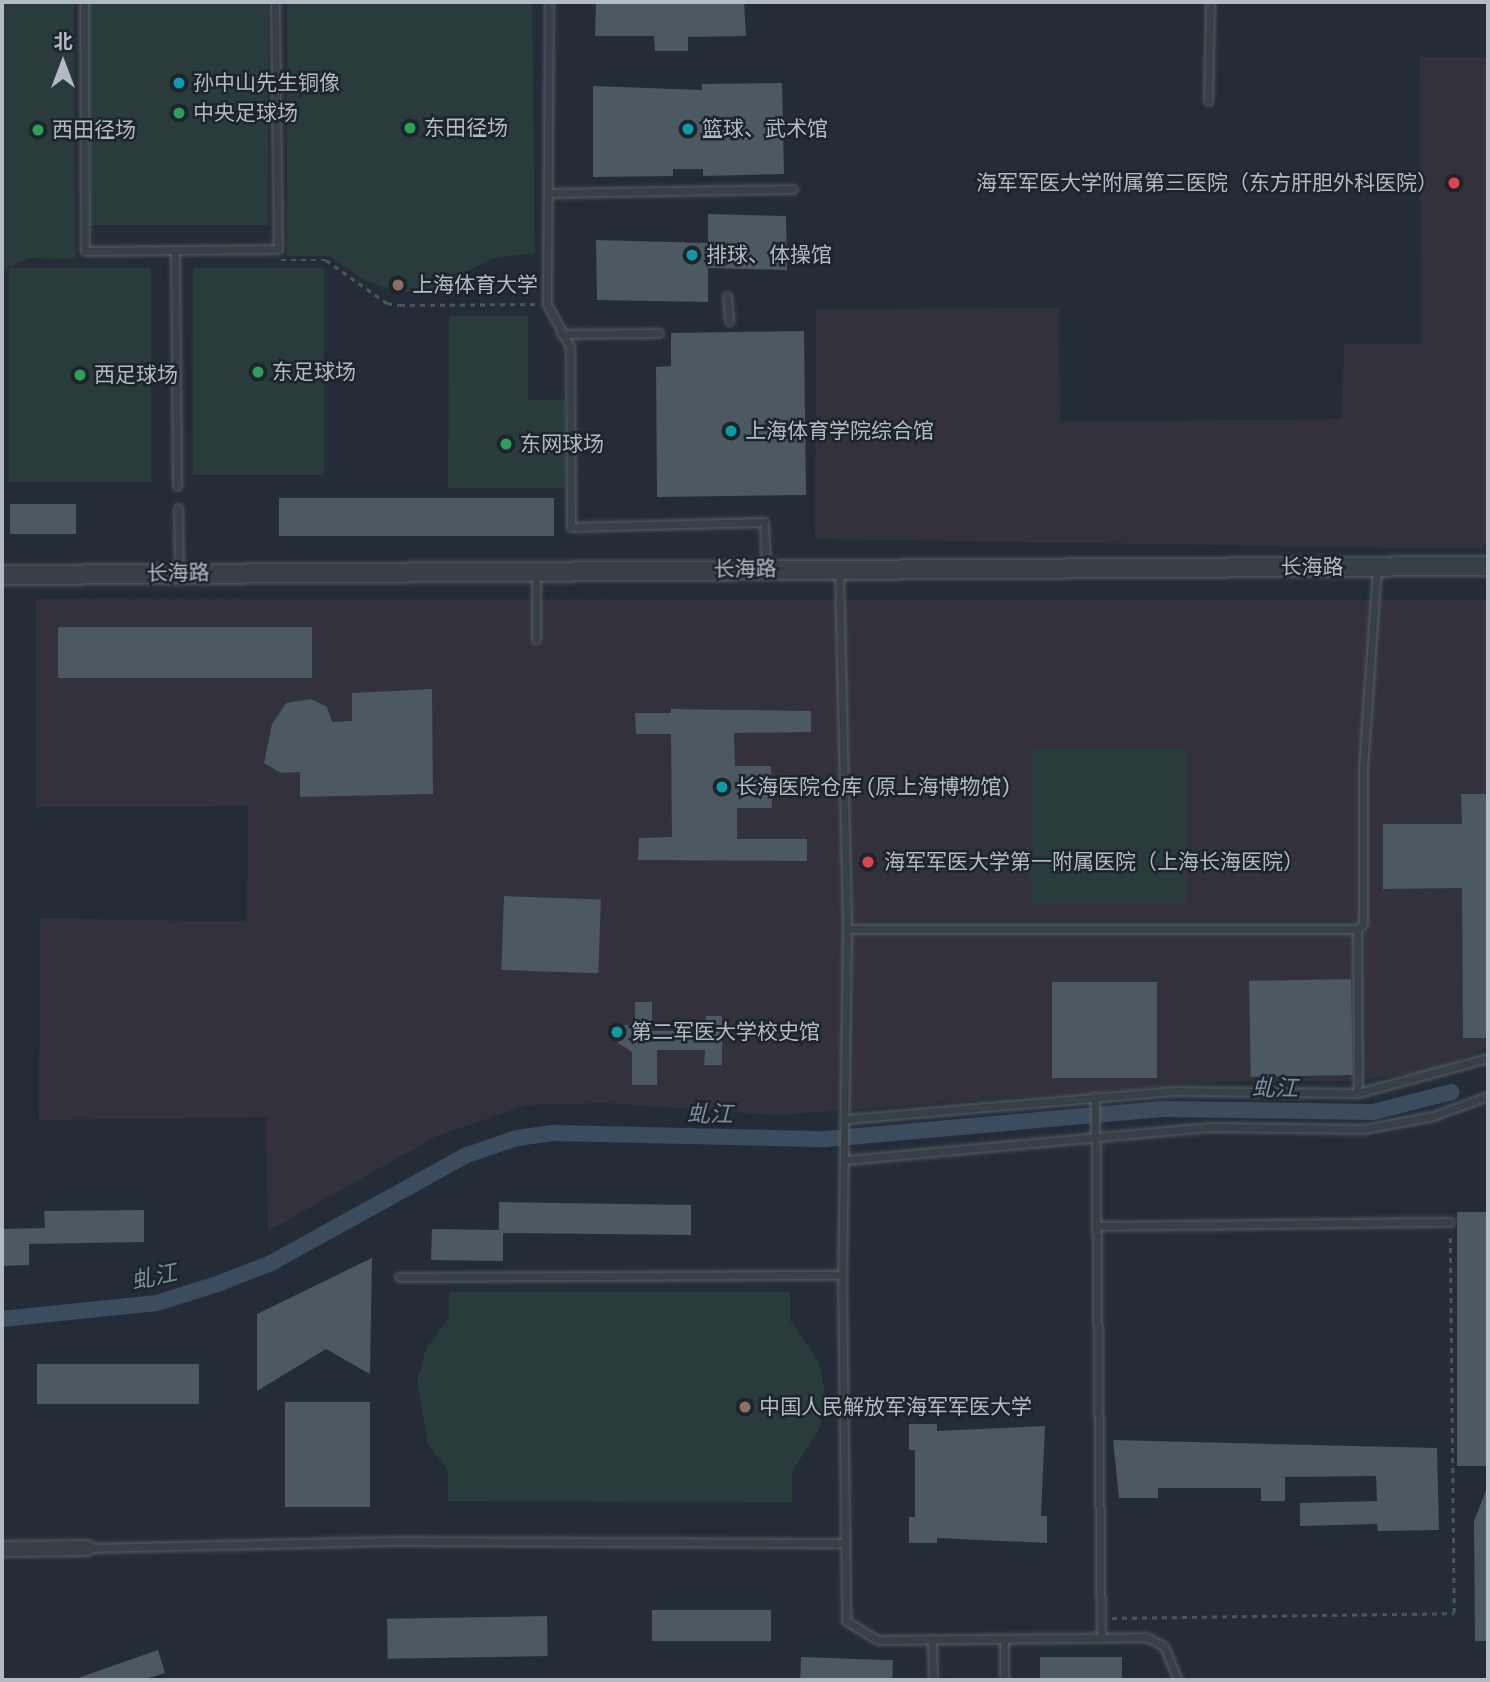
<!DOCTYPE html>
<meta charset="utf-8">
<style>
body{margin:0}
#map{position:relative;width:1490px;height:1682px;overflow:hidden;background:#242d37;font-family:"DM Sans","Noto Sans SC",sans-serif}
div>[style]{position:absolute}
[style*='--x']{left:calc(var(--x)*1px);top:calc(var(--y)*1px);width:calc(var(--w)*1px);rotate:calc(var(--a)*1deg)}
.medical>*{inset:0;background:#32313c}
.green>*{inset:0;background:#293b3a;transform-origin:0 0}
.canal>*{height:16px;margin:-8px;padding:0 8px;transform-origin:8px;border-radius:8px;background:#3b4c5e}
.building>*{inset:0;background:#4c5862;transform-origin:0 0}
.path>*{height:2.5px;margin-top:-1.25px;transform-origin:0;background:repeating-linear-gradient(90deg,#475859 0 5px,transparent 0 10px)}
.roads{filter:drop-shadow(0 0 2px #555d65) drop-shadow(0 0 2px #555d65)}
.service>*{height:7px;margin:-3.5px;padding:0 3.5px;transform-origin:3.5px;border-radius:3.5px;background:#373f47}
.minor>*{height:14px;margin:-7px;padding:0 7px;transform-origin:7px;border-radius:7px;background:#373f47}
.tertiary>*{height:18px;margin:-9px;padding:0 9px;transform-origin:9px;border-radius:9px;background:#373f47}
.dots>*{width:19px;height:19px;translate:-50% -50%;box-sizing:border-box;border:4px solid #1d242c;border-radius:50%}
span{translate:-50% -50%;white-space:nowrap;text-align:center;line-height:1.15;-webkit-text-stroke:5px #1d242c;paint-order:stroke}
.poi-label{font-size:21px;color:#b2bac4}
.left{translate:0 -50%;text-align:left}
.right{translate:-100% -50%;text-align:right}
.street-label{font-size:21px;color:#b2bac4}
.water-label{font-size:23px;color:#768da4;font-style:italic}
.frame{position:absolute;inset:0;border:4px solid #b2bac4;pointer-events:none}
.north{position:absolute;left:28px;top:28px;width:70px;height:70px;-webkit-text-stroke:5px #1d242c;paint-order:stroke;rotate:0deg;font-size:19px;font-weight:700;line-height:28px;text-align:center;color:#b2bac4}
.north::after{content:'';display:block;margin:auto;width:24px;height:32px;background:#b2bac4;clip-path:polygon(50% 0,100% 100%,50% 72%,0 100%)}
</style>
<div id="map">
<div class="medical">
<div style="clip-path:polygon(1420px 57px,1488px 57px,1488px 544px,1480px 549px,815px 539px,816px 309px,1059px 308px,1060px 422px,1342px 419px,1344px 344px,1421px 344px)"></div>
<div style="clip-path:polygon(36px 599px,1488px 600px,1488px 1047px,1430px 1072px,1347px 1081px,1224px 1082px,779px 1115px,605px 1103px,527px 1105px,437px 1136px,268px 1231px,266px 1117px,39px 1120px,40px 918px,247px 922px,248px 806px,36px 807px)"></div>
</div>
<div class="green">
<div style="clip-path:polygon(2px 2px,74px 2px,76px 259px,30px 258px,2px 270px)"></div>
<div style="left:88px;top:2px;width:180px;height:223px"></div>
<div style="clip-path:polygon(287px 2px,532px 2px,535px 253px,494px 258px,426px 292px,400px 292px,366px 281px,329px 256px,287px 256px)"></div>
<div style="left:9px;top:268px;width:142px;height:214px"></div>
<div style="left:193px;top:268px;width:131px;height:207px"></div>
<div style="clip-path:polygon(449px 316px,528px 316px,528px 400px,565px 400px,565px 488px,448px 488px)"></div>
<div style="left:1186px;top:749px;width:155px;height:155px;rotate:90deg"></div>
<div style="clip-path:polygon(449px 1292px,790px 1292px,790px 1320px,819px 1362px,824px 1388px,820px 1428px,792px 1472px,792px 1502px,448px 1501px,448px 1471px,428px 1444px,417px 1381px,426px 1349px,449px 1318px)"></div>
</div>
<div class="canal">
<div style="--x:2;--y:1319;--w:156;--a:-5.9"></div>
<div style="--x:157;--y:1303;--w:66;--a:-17.6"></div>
<div style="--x:220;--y:1283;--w:55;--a:-21.4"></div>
<div style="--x:271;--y:1263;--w:224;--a:-28.9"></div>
<div style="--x:467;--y:1155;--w:53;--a:-18.8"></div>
<div style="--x:517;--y:1138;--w:36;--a:-8"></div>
<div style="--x:553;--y:1133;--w:273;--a:1.3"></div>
<div style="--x:826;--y:1139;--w:337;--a:-5.1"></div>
<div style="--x:1162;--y:1109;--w:211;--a:0.8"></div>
<div style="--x:1373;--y:1112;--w:81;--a:-14.2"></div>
</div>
<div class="building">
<div style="clip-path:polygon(596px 2px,744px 2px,746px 36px,688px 37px,688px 51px,655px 51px,654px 36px,595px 36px)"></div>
<div style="clip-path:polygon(782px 83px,784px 174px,703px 176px,703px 169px,673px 169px,673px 176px,593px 177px,593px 86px,702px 90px,702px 84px)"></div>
<div style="clip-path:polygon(708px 214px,786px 216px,787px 270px,708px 268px,708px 302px,597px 300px,596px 240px,708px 243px)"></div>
<div style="clip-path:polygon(804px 331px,806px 495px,657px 497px,656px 367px,671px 366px,671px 333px)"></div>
<div style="left:279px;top:498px;width:275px;height:38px"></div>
<div style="left:76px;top:504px;width:30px;height:66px;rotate:90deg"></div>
<div style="left:312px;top:627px;width:51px;height:254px;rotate:90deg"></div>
<div style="clip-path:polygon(432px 689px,433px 794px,300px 797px,300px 772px,281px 773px,264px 763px,272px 724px,286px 703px,311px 699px,327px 707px,332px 722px,352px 721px,352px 693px)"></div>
<div style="clip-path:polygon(671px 709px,811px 711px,811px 732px,734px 733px,735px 766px,771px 766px,772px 808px,737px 808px,737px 839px,807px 839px,807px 861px,638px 860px,639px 838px,672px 837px,671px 734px,636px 734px,635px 713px,671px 713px)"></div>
<div style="clip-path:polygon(1461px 794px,1488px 794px,1488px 1038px,1463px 1038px,1462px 888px,1383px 889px,1383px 824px,1462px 824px)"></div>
<div style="left:504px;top:896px;width:97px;height:74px;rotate:2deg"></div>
<div style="left:1351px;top:979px;width:96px;height:102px;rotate:89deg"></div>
<div style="left:1157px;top:982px;width:96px;height:105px;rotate:90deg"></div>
<div style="clip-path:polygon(635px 1002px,652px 1002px,652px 1031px,706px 1031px,706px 1016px,722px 1016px,722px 1065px,704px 1065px,705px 1050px,657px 1050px,657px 1085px,632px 1085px,632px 1052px,618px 1043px,616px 1033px,623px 1025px,635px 1025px)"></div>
<div style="clip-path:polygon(499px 1202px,691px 1205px,691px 1235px,503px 1233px,503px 1261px,431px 1260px,432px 1229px,499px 1230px)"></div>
<div style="clip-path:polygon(144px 1210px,144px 1242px,29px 1244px,29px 1265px,2px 1266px,2px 1229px,45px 1228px,44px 1211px)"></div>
<div style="left:1457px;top:1212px;width:31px;height:254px"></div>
<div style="clip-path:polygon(372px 1258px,370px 1374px,326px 1349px,257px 1391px,257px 1314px)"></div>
<div style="left:199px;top:1364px;width:40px;height:162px;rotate:90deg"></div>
<div style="left:370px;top:1402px;width:105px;height:85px;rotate:90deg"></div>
<div style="clip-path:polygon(909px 1424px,937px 1424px,937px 1431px,1045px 1426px,1041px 1516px,1047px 1516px,1047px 1543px,937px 1538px,937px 1543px,909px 1543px,909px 1517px,915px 1517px,915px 1450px,909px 1450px)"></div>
<div style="clip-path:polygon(1113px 1440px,1437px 1448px,1439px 1530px,1378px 1531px,1377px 1524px,1300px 1526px,1300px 1503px,1377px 1501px,1376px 1476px,1285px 1477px,1285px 1501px,1261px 1501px,1261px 1488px,1158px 1488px,1158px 1498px,1119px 1498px)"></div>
<div style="clip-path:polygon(1487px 1488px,1488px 1641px,1475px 1641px,1474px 1521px)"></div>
<div style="left:652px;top:1610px;width:119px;height:31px"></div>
<div style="left:547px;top:1616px;width:40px;height:160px;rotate:89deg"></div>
<div style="clip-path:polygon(158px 1650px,165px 1673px,143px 1680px,72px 1680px)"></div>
<div style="left:801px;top:1657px;width:92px;height:23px;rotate:2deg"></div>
<div style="left:1040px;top:1657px;width:82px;height:23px"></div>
</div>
<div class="path">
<div style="--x:281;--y:260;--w:45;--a:0"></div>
<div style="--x:326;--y:260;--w:75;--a:35.2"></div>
<div style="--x:387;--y:303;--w:13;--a:9"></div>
<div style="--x:400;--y:305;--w:137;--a:-0.4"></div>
<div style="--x:1112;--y:1618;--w:342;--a:-0.8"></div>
<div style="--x:1454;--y:1613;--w:379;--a:-90.6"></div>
</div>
<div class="roads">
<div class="service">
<div style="--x:84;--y:2;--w:249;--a:89.8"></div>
<div style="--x:85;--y:251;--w:193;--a:-0.6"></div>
<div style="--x:278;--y:249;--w:247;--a:-90.7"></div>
<div style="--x:549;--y:2;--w:302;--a:90.4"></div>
<div style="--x:547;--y:304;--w:49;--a:61.9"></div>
<div style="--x:570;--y:347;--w:180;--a:89.7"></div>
<div style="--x:571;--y:527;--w:193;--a:-1.5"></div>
<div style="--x:764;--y:522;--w:47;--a:87.6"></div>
<div style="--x:1208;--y:101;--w:99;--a:-88.8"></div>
<div style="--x:548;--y:193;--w:245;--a:-0.9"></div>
<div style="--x:175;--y:250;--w:236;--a:89.5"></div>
<div style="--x:727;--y:296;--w:25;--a:85"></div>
<div style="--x:561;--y:334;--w:98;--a:-0.6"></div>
<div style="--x:178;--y:508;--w:65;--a:89.1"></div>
<div style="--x:536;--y:571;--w:68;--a:90"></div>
<div style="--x:839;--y:571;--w:358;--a:88.7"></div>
<div style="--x:847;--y:929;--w:346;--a:90.8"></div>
<div style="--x:842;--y:1275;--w:346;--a:89.3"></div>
<div style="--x:846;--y:1621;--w:37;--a:31"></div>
<div style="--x:878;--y:1640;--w:268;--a:-0.6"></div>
<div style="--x:1146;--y:1637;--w:20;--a:27"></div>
<div style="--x:1164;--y:1646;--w:37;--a:68"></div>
<div style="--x:847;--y:929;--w:510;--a:0"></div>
<div style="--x:1357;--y:929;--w:164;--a:89.7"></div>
<div style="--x:1357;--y:929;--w:8;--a:-40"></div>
<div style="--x:1363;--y:924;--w:156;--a:-90"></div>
<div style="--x:1363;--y:768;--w:199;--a:-86"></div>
<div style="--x:1095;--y:1096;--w:542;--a:89.37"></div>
<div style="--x:846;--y:1119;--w:326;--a:-4.9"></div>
<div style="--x:1171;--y:1091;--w:187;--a:0.6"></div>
<div style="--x:1358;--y:1093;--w:135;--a:-15.1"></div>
<div style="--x:846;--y:1160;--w:365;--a:-5.2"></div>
<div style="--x:1210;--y:1127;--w:154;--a:0.7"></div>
<div style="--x:1364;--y:1129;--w:70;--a:-10.7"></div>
<div style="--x:1433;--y:1116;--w:59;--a:-20"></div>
<div style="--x:1098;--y:1226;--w:352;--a:-0.7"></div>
<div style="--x:399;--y:1277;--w:443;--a:-0.3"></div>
<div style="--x:88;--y:1548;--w:316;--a:-1.3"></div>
<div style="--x:404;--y:1541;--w:442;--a:0.3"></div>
<div style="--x:932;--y:1639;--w:41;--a:88.6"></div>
<div style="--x:1004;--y:1639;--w:41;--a:90"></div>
</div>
<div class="minor">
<div style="--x:2;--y:1549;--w:86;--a:-0.7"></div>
</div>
<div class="tertiary">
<div style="--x:2;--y:575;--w:1486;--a:-0.35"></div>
</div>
</div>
<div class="dots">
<div style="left:179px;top:83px;background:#0f9aa8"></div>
<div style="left:179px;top:113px;background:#2e9e5b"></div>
<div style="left:410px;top:128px;background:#2e9e5b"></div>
<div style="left:688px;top:129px;background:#0f9aa8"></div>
<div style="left:38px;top:130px;background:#2e9e5b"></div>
<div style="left:1454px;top:183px;background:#e0444e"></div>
<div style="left:692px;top:255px;background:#0f9aa8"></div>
<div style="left:398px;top:285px;background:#8d6e63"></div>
<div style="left:258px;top:372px;background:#2e9e5b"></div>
<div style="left:80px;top:375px;background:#2e9e5b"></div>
<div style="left:731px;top:431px;background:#0f9aa8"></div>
<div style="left:506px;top:444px;background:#2e9e5b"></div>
<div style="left:722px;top:787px;background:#0f9aa8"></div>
<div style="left:868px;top:862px;background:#e0444e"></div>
<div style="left:617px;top:1032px;background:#0f9aa8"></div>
<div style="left:745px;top:1407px;background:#8d6e63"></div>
</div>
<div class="poi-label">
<span class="left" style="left:193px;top:83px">孙中山先生铜像</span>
<span class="left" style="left:193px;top:113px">中央足球场</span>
<span class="left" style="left:424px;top:128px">东田径场</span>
<span class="left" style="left:702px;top:129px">篮球、武术馆</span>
<span class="left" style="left:52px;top:130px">西田径场</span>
<span class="right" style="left:1438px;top:183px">海军军医大学附属第三医院（东方肝胆外科医院）</span>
<span class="left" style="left:706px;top:255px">排球、体操馆</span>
<span class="left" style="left:412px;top:285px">上海体育大学</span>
<span class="left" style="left:272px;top:372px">东足球场</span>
<span class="left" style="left:94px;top:375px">西足球场</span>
<span class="left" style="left:745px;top:431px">上海体育学院综合馆</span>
<span class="left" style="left:520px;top:444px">东网球场</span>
<span class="left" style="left:736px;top:787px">长海医院仓库 (原上海博物馆)</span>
<span class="left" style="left:884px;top:862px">海军军医大学第一附属医院（上海长海医院）</span>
<span class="left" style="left:631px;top:1032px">第二军医大学校史馆</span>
<span class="left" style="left:759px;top:1407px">中国人民解放军海军军医大学</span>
</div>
<div class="street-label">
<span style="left:1312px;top:567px">长海路</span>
<span style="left:745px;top:569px;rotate:-1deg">长海路</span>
<span style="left:178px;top:573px;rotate:-1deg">长海路</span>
</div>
<div class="water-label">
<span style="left:1275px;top:1088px;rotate:1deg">虬江</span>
<span style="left:710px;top:1114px;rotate:1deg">虬江</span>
<span style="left:154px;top:1277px;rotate:-12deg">虬江</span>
</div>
<div class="frame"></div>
<div class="north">北</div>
</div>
